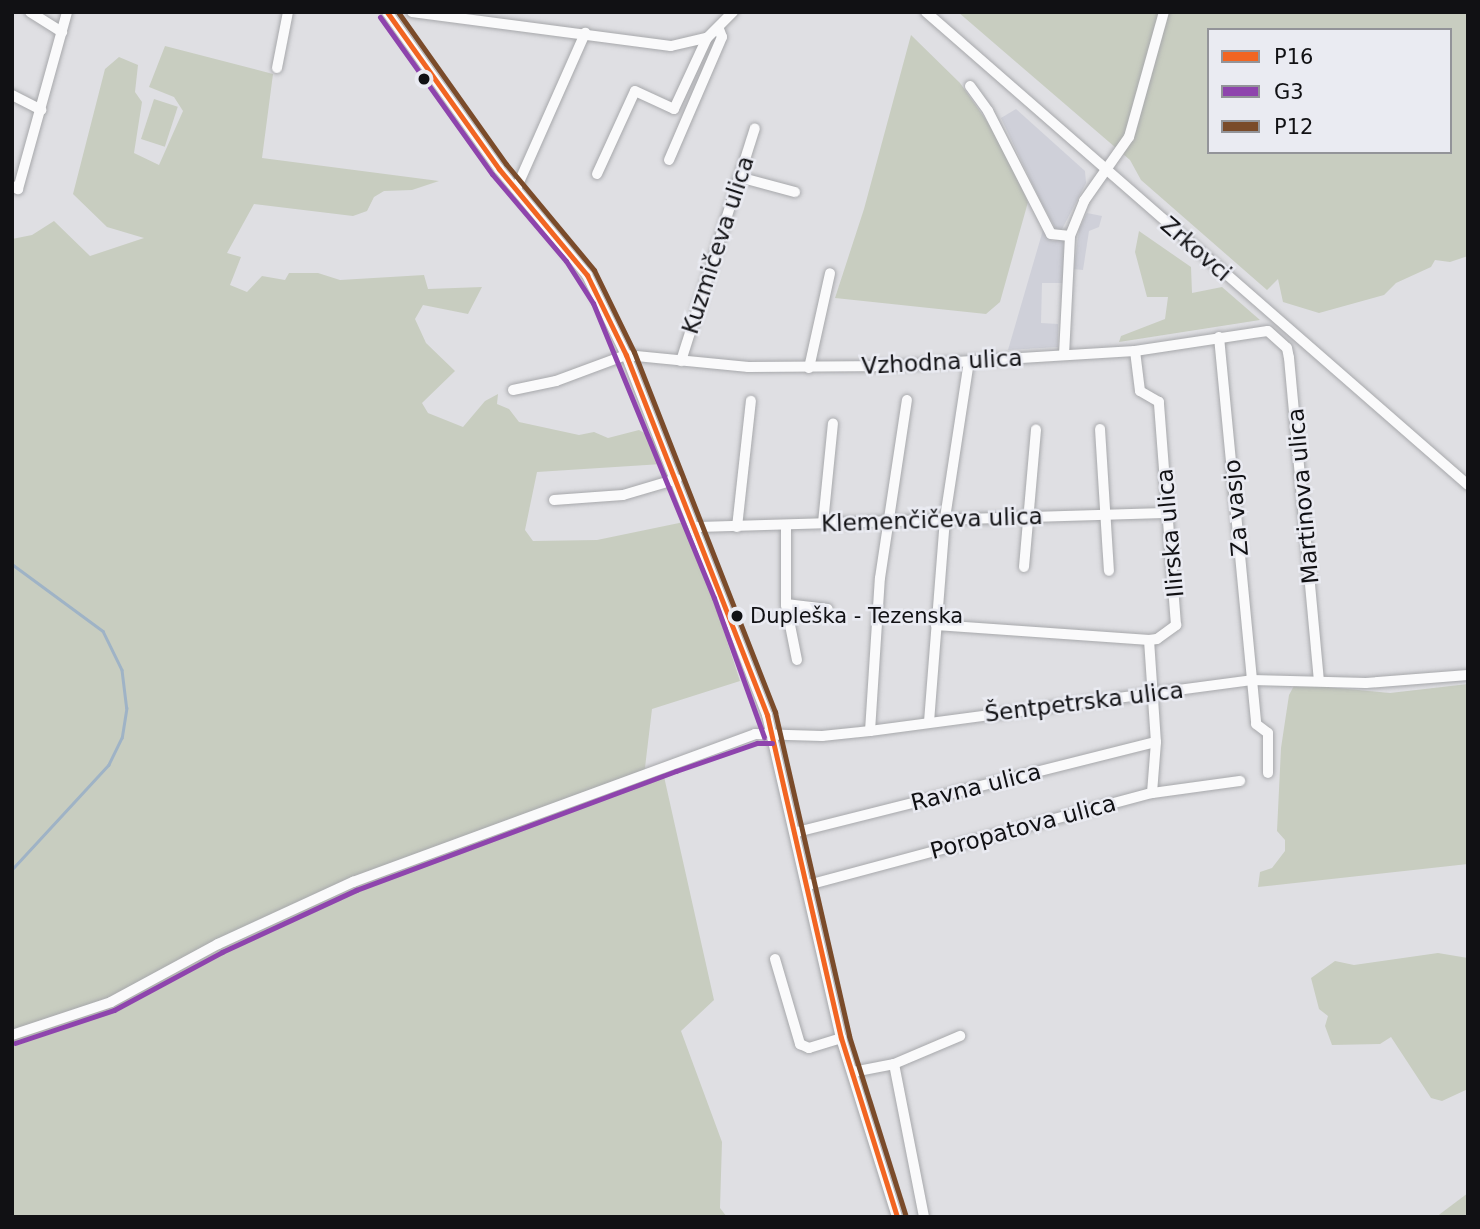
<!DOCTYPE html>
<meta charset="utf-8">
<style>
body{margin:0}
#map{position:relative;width:1480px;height:1229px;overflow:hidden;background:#dfdfe3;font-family:"DejaVu Sans",sans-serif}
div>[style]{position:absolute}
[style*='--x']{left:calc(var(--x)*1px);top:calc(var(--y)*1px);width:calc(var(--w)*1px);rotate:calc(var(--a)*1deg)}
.built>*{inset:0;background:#cfd0d9}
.green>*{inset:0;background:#c8cdc0;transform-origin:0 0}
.stream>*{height:2.5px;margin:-1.25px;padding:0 1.25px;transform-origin:1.25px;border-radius:1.25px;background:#9fb3c6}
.roads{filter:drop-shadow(0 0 2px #a7a8ab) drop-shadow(0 0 2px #a7a8ab)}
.minor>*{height:10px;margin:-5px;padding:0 5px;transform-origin:5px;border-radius:5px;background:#fafafb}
.bus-1>*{height:5px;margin:-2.5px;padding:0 2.5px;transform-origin:2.5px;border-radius:2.5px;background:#f26522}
.bus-2>*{height:5px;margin:-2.5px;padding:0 2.5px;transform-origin:2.5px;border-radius:2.5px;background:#8e44ad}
.bus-3>*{height:5px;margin:-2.5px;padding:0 2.5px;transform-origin:2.5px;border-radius:2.5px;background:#7a4b2a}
.dots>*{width:19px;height:19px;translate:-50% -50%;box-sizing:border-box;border:4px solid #eaebf2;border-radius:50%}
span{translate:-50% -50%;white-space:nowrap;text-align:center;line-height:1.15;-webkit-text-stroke:5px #eaebf2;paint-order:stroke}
.bus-label{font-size:21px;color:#111114}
.left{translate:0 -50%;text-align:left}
.street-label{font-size:23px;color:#111114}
.frame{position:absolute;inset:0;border:14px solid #111114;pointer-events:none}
.legend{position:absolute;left:1207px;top:28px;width:245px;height:126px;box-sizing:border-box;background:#eaebf2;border:2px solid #939499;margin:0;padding:9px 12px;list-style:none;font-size:21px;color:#111114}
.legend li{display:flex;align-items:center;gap:14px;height:35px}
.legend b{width:35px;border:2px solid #939499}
</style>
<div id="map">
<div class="built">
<div style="clip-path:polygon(1016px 109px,1085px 171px,1086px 183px,1061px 231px,1056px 229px,1040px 200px,1001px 118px)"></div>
<div style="clip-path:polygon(1087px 213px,1102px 216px,1099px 227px,1089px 231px,1083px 270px,1074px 269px,1079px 229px)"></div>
<div style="clip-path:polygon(1043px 230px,1052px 241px,1064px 239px,1063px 283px,1042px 283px,1041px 323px,1058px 324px,1058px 347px,1008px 350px)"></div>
</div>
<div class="green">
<div style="clip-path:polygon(evenodd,958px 12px,1468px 12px,1468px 256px,1450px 262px,1435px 260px,1431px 267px,1396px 283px,1384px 295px,1319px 313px,1283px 302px,1278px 279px,1267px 290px,1141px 180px,1130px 160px,958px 12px,1209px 30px,1450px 30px,1450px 152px,1209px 152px,1209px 30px)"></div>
<div style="clip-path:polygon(911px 35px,960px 83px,996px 134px,1028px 202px,1000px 302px,986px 314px,835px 298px,864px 209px)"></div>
<div style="clip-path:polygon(165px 46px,273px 74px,262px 158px,439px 181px,412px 190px,384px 191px,374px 197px,367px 211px,353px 216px,254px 204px,227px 253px,241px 257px,230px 285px,247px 292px,262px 276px,285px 280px,289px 273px,318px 273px,340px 280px,424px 275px,428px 289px,482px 287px,468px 314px,423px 305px,415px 319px,426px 343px,455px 371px,422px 403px,428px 413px,463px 427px,485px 401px,498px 394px,497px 404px,509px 409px,519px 422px,579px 435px,594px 432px,608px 438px,639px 430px,653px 438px,662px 464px,537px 472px,525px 530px,533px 541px,597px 540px,684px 522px,691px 530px,740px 681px,652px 709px,644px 776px,663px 772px,714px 1000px,681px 1031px,722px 1142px,720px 1208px,727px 1217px,12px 1217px,12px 239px,32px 235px,54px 221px,90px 256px,144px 238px,107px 227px,73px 194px,105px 69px,119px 57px,138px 65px,135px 92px,142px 102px,134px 153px,159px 165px,183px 111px,174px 97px,149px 87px)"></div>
<div style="left:154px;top:99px;width:25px;height:42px;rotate:18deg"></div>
<div style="clip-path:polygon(1139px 231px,1191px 267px,1192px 293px,1222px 287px,1260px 320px,1119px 342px,1121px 336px,1165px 319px,1168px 297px,1147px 297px,1135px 252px)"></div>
<div style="clip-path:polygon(1295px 684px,1390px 693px,1468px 684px,1468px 864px,1258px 887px,1260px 872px,1272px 868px,1285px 851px,1285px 840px,1277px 831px,1281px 748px,1289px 695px)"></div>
<div style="clip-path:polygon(1438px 953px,1468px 958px,1468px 1089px,1442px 1101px,1431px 1098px,1391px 1037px,1380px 1044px,1332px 1045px,1325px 1026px,1328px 1016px,1319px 1009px,1311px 978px,1335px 961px,1354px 965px)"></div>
<div style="clip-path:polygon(1468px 1193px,1468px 1217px,1437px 1217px,1440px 1214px)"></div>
</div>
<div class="stream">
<div style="--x:12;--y:564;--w:113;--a:36.4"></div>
<div style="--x:103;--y:631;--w:43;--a:64"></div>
<div style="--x:122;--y:670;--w:38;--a:83"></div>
<div style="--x:127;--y:708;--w:30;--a:99"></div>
<div style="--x:122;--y:738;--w:30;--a:116"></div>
<div style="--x:109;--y:765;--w:143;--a:132.7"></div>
</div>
<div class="roads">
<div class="minor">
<div style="--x:30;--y:12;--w:38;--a:32"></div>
<div style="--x:387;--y:12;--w:193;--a:54.5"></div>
<div style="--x:499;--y:169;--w:138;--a:50.3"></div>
<div style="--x:587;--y:275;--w:89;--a:64"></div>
<div style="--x:626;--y:355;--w:387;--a:68.6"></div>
<div style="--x:767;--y:715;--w:331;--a:77.1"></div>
<div style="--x:841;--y:1038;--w:188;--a:72.6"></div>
<div style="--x:412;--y:12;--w:261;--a:7.5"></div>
<div style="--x:671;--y:46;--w:37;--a:-13"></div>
<div style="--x:707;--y:38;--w:37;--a:-45"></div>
<div style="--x:926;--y:12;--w:719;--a:41.11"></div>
<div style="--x:277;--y:68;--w:57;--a:-78.9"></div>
<div style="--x:970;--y:86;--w:31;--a:54"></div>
<div style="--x:988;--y:111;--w:138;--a:62.9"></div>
<div style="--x:1051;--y:234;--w:19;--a:6"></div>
<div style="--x:12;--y:95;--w:33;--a:27"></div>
<div style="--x:669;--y:160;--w:134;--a:-66.7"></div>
<div style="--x:722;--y:37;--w:9;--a:-111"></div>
<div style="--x:597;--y:174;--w:91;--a:-65.4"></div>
<div style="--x:635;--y:91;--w:43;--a:24.8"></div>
<div style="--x:674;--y:109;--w:78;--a:-65.1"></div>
<div style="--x:739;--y:177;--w:58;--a:15"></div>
<div style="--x:12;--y:186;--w:7;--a:27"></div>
<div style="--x:18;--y:189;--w:184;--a:-74.5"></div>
<div style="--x:516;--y:189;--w:171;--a:-66.1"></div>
<div style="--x:1219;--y:337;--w:389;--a:84.5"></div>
<div style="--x:1256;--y:724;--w:15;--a:37"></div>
<div style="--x:1268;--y:733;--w:40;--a:90"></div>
<div style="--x:626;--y:355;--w:123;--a:5.6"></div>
<div style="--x:748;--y:367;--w:143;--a:-0.4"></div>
<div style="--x:891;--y:366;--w:244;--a:-3.5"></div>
<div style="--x:1135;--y:351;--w:134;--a:-8.6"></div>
<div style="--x:1268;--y:331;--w:25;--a:42"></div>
<div style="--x:1287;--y:348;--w:10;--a:79"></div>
<div style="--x:1289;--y:358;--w:324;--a:84.7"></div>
<div style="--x:1064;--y:355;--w:119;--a:-87.1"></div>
<div style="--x:1070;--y:236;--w:38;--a:-68"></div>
<div style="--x:1084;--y:201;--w:78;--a:-54.9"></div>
<div style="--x:1129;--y:137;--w:130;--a:-74.4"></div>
<div style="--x:681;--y:361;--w:244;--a:-72.4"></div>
<div style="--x:809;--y:368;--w:97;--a:-77.5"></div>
<div style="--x:513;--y:390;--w:44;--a:-11.8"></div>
<div style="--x:556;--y:381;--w:75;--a:-20.4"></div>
<div style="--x:1100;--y:429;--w:142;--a:86.4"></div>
<div style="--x:554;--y:500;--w:69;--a:-4.1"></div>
<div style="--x:623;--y:495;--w:56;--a:-16.5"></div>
<div style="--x:823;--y:523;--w:100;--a:-84.3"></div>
<div style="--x:786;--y:525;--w:80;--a:90"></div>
<div style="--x:786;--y:605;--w:56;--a:78.7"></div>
<div style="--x:695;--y:527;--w:473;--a:-1.7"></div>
<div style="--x:737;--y:527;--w:127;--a:-83.7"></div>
<div style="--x:1024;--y:567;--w:138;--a:-85"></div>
<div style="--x:786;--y:604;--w:42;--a:6.8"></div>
<div style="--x:936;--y:625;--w:214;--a:4"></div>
<div style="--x:1149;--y:640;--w:8;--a:-7"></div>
<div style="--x:1157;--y:639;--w:24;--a:-36"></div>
<div style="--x:1176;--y:625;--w:224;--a:-94.4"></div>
<div style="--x:1159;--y:402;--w:22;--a:-150"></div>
<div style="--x:1140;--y:391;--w:40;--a:-97.1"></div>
<div style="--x:1149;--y:640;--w:102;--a:86.1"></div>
<div style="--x:1156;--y:742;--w:51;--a:94.5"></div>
<div style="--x:929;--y:722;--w:205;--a:-85.5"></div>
<div style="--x:945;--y:518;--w:158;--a:-81.3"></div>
<div style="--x:870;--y:731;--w:153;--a:-86.3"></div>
<div style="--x:880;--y:578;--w:180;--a:-81.4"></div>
<div style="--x:797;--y:832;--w:370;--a:-14.1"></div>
<div style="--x:808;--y:885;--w:356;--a:-15"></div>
<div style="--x:1152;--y:793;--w:89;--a:-7.8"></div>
<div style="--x:775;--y:959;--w:89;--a:73.6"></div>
<div style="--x:800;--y:1044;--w:10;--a:24"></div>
<div style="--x:809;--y:1048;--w:34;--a:-17"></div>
<div style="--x:12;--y:1035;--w:104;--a:-18.4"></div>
<div style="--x:111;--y:1002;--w:122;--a:-28.5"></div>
<div style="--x:218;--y:944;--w:149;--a:-24.7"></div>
<div style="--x:353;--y:882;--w:428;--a:-20.2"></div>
<div style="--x:755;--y:734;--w:67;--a:1.7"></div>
<div style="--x:822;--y:736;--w:48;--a:-5.9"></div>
<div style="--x:870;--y:731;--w:385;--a:-7.6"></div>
<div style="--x:1252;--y:680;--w:114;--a:1.5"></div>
<div style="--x:1366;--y:683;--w:102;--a:-4.5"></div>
<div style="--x:894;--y:1064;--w:156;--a:78.9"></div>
<div style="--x:853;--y:1072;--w:42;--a:-11"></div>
<div style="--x:894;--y:1064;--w:72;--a:-23"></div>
</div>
</div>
<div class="bus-1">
<div style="--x:387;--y:12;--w:193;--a:54.5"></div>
<div style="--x:499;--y:169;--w:138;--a:50.3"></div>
<div style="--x:587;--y:275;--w:89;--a:64"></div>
<div style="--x:626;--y:355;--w:387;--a:68.6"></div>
<div style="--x:767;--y:715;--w:331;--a:77.1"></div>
<div style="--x:841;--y:1038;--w:188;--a:72.6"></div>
</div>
<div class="bus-2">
<div style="--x:380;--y:17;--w:193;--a:54.5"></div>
<div style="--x:492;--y:174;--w:114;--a:49.6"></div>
<div style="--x:566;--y:261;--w:50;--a:57.3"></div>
<div style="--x:593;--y:303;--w:319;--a:67.7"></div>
<div style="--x:714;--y:598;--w:148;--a:70.2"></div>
<div style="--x:15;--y:1043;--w:104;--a:-18.4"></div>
<div style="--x:114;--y:1010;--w:123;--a:-28.2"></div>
<div style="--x:222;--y:952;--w:148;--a:-24.8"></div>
<div style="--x:356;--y:890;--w:341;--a:-20.4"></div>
<div style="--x:676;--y:771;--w:86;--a:-19.1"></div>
<div style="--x:757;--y:743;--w:15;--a:0"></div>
</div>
<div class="bus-3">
<div style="--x:398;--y:12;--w:186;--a:54.6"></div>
<div style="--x:506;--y:164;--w:138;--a:50.3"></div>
<div style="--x:594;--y:270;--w:91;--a:64"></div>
<div style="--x:634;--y:352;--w:387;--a:68.6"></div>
<div style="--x:775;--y:712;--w:332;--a:77.1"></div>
<div style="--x:849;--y:1036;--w:187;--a:72.5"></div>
</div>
<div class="dots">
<div style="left:424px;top:79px;background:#111114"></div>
<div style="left:737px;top:616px;background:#111114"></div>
</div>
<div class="bus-label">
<span class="left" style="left:750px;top:616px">Dupleška - Tezenska</span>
</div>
<div class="street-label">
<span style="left:718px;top:245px;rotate:-72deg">Kuzmičeva ulica</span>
<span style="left:1196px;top:249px;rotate:41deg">Zrkovci</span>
<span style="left:942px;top:362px;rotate:-3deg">Vzhodna ulica</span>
<span style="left:1303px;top:496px;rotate:-95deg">Martinova ulica</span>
<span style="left:1236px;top:508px;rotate:-95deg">Za vasjo</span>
<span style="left:932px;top:520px;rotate:-2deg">Klemenčičeva ulica</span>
<span style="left:1170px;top:533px;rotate:-95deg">Ilirska ulica</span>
<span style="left:1084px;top:702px;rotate:-7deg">Šentpetrska ulica</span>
<span style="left:976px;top:787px;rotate:-14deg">Ravna ulica</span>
<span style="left:1023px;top:827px;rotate:-15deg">Poropatova ulica</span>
</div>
<div class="frame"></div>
<ul class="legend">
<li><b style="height:9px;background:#f26522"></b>P16</li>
<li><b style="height:9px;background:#8e44ad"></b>G3</li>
<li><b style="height:9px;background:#7a4b2a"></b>P12</li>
</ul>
</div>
